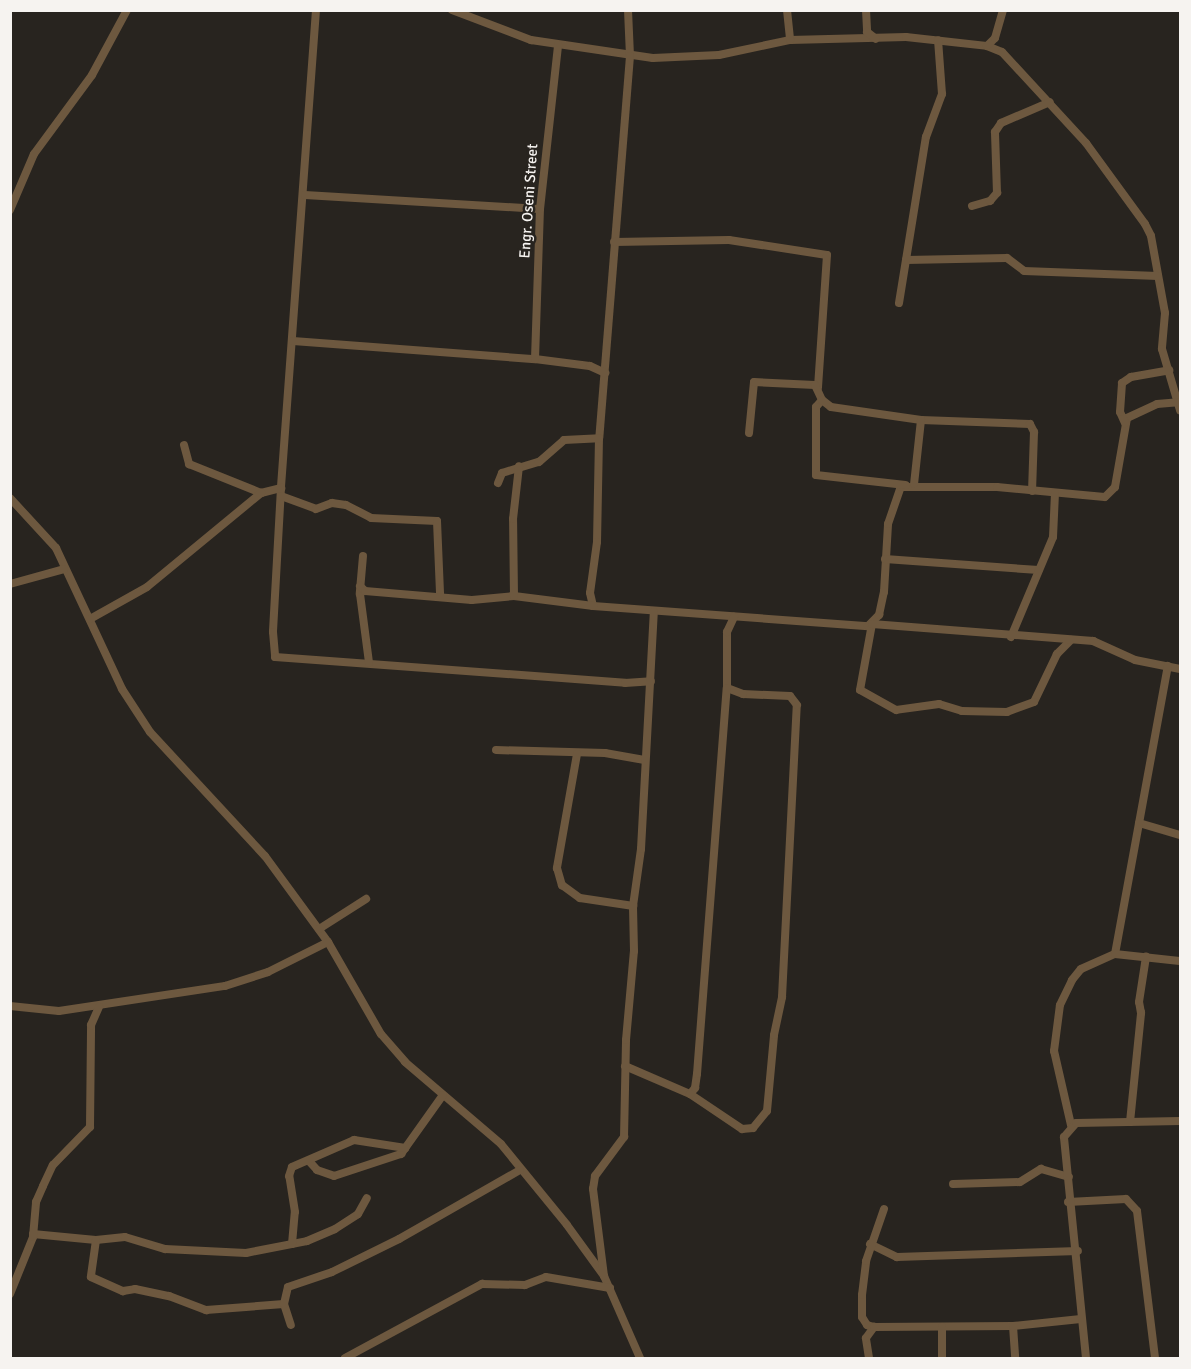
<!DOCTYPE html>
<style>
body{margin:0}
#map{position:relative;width:1191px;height:1369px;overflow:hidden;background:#28241f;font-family:Signika,sans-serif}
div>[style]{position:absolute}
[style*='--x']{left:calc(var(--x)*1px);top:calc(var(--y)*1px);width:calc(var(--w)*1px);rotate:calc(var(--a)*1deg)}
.minor>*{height:8px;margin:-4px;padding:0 4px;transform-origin:4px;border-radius:4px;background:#6d583f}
span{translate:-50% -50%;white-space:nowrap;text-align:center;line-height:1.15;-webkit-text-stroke:5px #28241f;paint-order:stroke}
.street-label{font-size:15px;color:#f6f3f0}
.frame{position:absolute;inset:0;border:12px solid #f6f3f0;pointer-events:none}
</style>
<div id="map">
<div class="minor">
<div style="--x:316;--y:10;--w:479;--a:94.2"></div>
<div style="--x:281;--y:488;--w:144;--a:93.2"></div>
<div style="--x:273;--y:632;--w:25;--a:85"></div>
<div style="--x:275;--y:657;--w:351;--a:4.2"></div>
<div style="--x:625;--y:683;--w:26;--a:-4"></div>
<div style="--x:452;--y:10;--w:85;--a:20.8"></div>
<div style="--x:531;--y:40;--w:123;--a:8.4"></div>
<div style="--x:653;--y:58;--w:66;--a:-2.6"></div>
<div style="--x:719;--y:55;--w:73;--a:-11.9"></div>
<div style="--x:790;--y:40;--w:116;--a:-1.5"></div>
<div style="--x:906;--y:37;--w:81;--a:6.3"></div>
<div style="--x:987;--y:46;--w:16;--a:22"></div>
<div style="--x:1002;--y:52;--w:124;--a:47.3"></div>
<div style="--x:1086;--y:143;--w:100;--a:53.9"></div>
<div style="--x:1145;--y:224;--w:13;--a:63"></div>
<div style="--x:1151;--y:236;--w:78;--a:79.7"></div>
<div style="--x:1165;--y:313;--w:36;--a:95"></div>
<div style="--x:1162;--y:349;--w:64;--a:73.6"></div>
<div style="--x:628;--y:10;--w:46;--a:87.5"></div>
<div style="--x:630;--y:56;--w:383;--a:94.6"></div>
<div style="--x:599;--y:438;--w:104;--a:91.1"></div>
<div style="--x:597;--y:542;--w:51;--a:97.8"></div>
<div style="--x:590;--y:593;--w:13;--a:77"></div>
<div style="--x:593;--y:606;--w:276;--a:4.2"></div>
<div style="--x:868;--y:626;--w:16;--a:-45"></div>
<div style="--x:879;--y:615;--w:24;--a:-78"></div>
<div style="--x:884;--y:592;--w:68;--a:-86.6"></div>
<div style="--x:888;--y:524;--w:39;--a:-71"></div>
<div style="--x:901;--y:487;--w:96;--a:0"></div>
<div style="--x:997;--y:487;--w:108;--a:5.3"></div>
<div style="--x:1105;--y:497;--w:14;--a:-45"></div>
<div style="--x:1115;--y:487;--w:70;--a:-80.1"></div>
<div style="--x:1127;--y:418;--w:33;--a:-25"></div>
<div style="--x:1157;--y:404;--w:21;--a:-5"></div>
<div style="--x:787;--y:10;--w:30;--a:84"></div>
<div style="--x:866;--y:10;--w:22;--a:87"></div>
<div style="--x:867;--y:32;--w:11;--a:38"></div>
<div style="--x:987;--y:46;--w:11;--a:-45"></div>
<div style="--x:995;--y:38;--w:29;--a:-74"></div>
<div style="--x:305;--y:195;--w:235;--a:3.4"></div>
<div style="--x:972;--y:206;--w:19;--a:-16"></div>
<div style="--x:990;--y:201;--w:11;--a:-49"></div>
<div style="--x:997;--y:193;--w:61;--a:-91.9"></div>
<div style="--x:995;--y:132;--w:11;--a:-56"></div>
<div style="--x:1001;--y:123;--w:53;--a:-23.2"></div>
<div style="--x:10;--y:210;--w:61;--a:-66.8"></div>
<div style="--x:34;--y:154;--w:98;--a:-53.7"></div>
<div style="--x:92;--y:75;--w:74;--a:-61.7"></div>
<div style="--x:614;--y:242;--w:115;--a:-1"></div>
<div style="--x:729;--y:240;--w:99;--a:8.7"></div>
<div style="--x:827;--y:255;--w:133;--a:93.9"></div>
<div style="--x:906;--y:260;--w:101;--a:-1.1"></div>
<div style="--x:1007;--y:258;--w:21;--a:37"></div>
<div style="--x:1024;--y:271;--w:134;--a:2.1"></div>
<div style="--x:899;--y:303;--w:168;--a:-80.8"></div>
<div style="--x:926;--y:137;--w:46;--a:-69.6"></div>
<div style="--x:942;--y:94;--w:54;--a:-94.2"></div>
<div style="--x:293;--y:341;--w:243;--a:4.3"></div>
<div style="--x:535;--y:359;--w:55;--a:7.3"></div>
<div style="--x:590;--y:366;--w:17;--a:25"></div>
<div style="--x:535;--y:359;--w:150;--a:-88.1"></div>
<div style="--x:540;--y:209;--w:165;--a:-83.7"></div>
<div style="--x:822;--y:400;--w:9;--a:131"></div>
<div style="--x:816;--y:407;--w:68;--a:90"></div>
<div style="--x:816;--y:475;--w:90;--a:6.4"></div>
<div style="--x:921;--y:420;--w:109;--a:2.1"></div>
<div style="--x:1030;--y:424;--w:9;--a:63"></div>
<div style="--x:1034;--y:432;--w:59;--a:91.9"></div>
<div style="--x:1125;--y:423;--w:12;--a:-114"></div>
<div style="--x:1120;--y:412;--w:29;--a:-86"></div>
<div style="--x:1122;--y:383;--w:11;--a:-34"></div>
<div style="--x:1131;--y:377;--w:39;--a:-10"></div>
<div style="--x:749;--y:433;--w:51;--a:-84.4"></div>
<div style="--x:754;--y:382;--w:61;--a:2.8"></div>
<div style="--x:815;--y:385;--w:17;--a:65"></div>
<div style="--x:822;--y:400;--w:11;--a:38"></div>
<div style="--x:831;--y:407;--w:91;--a:8.2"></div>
<div style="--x:921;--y:420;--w:64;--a:96.2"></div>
<div style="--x:184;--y:445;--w:20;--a:75"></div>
<div style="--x:189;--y:464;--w:78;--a:21.9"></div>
<div style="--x:261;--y:493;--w:21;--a:-14"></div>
<div style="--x:498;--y:483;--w:11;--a:-68"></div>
<div style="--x:502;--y:473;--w:39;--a:-17"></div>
<div style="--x:539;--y:462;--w:33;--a:-41"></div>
<div style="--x:564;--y:440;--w:35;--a:-3"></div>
<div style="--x:281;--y:496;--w:37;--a:20"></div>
<div style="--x:316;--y:509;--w:17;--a:-21"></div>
<div style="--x:332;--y:503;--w:14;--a:8"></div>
<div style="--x:346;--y:505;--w:28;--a:27"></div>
<div style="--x:371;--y:518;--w:66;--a:2.6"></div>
<div style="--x:437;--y:521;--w:73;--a:87.6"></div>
<div style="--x:10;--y:498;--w:68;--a:47.4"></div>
<div style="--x:56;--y:548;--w:156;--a:64.9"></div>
<div style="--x:122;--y:689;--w:51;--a:56.9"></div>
<div style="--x:150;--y:732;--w:169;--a:47.2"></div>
<div style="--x:265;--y:856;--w:107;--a:53.8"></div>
<div style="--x:328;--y:942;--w:106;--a:60.1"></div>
<div style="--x:381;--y:1034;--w:37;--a:49"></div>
<div style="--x:405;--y:1062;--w:126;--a:40.5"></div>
<div style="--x:501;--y:1144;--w:104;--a:50.8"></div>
<div style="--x:567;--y:1225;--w:63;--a:54"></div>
<div style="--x:604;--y:1276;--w:90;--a:66.3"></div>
<div style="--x:363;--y:556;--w:38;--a:95"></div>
<div style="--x:360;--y:594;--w:69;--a:82.5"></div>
<div style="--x:885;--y:559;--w:154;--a:4.1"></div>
<div style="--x:10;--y:584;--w:56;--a:-15.5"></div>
<div style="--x:360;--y:586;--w:7;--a:45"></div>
<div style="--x:365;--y:591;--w:107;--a:4.8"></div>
<div style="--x:472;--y:600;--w:42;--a:-5.4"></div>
<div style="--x:514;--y:596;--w:80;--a:7.2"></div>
<div style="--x:514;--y:596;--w:77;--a:-90.7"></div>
<div style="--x:513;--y:519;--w:53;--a:-83.5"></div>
<div style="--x:90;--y:619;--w:65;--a:-29.3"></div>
<div style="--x:147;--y:587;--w:148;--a:-39.5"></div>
<div style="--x:1011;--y:637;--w:108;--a:-67.2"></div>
<div style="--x:1053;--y:537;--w:44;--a:-87.4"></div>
<div style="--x:1071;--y:640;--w:20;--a:135"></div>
<div style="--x:1057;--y:654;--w:53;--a:115.6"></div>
<div style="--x:1034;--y:702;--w:29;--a:160"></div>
<div style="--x:1007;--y:712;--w:45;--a:-178.7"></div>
<div style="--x:962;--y:711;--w:24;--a:-163"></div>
<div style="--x:939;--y:704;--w:43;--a:172.1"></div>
<div style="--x:896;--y:710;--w:41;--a:-150.9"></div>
<div style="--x:860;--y:690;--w:67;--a:-79.7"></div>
<div style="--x:872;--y:624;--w:222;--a:4.4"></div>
<div style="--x:1093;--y:641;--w:46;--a:24.3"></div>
<div style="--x:1135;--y:660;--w:46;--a:11.3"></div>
<div style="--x:496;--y:750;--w:109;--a:1.6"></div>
<div style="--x:605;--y:753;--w:40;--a:10"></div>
<div style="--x:577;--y:754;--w:116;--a:100"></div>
<div style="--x:557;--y:868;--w:18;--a:74"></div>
<div style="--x:562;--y:885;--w:22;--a:36"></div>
<div style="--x:580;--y:898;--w:54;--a:8.6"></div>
<div style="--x:1139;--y:823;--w:43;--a:16.3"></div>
<div style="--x:319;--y:929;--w:56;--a:-32.6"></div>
<div style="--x:1115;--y:954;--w:293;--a:-79.6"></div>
<div style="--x:10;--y:1006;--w:49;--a:5.8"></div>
<div style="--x:59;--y:1011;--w:168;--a:-8.6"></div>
<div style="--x:225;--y:986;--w:45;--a:-18"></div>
<div style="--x:268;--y:972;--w:67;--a:-26.6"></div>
<div style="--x:625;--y:1066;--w:71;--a:23.3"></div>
<div style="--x:690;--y:1094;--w:63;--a:33.9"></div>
<div style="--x:742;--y:1129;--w:11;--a:-5"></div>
<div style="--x:753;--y:1128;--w:22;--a:-51"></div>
<div style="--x:767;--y:1111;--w:76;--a:-84.7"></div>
<div style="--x:774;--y:1035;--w:39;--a:-78"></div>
<div style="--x:782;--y:997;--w:292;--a:-87.1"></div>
<div style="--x:797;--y:705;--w:11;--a:-128"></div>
<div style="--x:790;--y:696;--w:47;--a:-177.6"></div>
<div style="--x:743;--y:694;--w:17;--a:-159"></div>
<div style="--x:727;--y:688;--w:56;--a:-90"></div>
<div style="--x:727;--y:632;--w:17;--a:-65"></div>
<div style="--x:690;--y:1094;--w:8;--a:-50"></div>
<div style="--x:695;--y:1088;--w:14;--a:-82"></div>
<div style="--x:697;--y:1074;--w:387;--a:-85.6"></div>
<div style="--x:1130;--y:1122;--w:110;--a:-84.2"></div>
<div style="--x:1141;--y:1013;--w:11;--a:-100"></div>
<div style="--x:1139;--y:1002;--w:46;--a:-81.2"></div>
<div style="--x:1071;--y:1125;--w:76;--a:-102.9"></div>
<div style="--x:1054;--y:1051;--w:46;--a:-82.6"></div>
<div style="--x:1060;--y:1005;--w:28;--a:-64"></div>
<div style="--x:1072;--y:980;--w:14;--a:-51"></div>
<div style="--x:1081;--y:969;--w:37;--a:-24"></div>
<div style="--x:1115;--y:954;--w:65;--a:6.1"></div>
<div style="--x:309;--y:1161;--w:12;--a:48"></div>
<div style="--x:317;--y:1170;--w:18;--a:19"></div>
<div style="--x:334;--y:1176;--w:71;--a:-18.2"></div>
<div style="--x:401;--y:1154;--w:72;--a:-54.6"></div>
<div style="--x:953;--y:1184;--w:67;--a:-1.7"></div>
<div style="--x:1020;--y:1182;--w:25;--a:-32"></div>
<div style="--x:1041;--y:1169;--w:29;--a:16"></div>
<div style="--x:1068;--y:1202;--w:58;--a:-3"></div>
<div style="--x:1126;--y:1199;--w:16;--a:47"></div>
<div style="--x:1137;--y:1211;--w:148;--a:83"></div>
<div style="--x:33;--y:1234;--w:63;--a:5.4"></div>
<div style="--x:96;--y:1240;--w:29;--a:-6"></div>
<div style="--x:125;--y:1237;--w:42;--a:16.7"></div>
<div style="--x:165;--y:1249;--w:81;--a:2.8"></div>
<div style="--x:246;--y:1253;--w:62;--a:-11.1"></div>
<div style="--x:307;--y:1241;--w:30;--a:-23"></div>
<div style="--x:335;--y:1229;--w:27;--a:-33"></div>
<div style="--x:358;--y:1214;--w:18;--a:-61"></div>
<div style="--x:96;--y:1240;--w:37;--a:98"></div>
<div style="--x:91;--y:1277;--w:35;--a:24"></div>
<div style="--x:123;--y:1291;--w:12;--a:-9"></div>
<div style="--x:135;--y:1289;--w:35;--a:12"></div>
<div style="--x:169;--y:1296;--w:40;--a:21"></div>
<div style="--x:206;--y:1310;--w:78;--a:-4.4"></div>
<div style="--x:284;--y:1304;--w:22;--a:72"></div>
<div style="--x:292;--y:1244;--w:32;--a:-85"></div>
<div style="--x:295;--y:1212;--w:36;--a:-99"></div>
<div style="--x:289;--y:1176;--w:9;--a:-72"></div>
<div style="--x:292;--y:1167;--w:68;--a:-23.5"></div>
<div style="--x:354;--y:1140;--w:52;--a:8.9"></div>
<div style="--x:870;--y:1244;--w:30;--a:26"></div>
<div style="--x:897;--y:1257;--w:181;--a:-1.9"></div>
<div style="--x:604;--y:1276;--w:88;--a:-97.2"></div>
<div style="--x:593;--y:1189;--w:13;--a:-81"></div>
<div style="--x:595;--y:1176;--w:49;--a:-53.4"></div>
<div style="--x:624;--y:1137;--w:97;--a:-88.8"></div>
<div style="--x:626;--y:1040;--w:89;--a:-84.9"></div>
<div style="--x:634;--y:951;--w:45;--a:-91.3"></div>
<div style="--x:633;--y:906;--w:58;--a:-82"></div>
<div style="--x:641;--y:849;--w:237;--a:-86.9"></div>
<div style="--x:10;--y:1294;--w:61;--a:-68"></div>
<div style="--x:33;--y:1237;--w:35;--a:-85"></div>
<div style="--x:36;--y:1202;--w:17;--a:-66"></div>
<div style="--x:43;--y:1186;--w:23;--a:-65"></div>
<div style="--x:53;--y:1165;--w:53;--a:-45.8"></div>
<div style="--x:90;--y:1127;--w:102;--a:-89.4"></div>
<div style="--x:91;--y:1025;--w:20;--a:-66"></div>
<div style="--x:284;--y:1304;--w:17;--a:-77"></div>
<div style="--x:288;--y:1287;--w:46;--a:-18.8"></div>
<div style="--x:332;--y:1272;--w:75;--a:-26.2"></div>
<div style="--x:399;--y:1239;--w:139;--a:-29.7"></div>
<div style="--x:1013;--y:1326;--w:32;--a:86"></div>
<div style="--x:874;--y:1327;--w:7;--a:-164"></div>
<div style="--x:867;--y:1325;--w:9;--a:-122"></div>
<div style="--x:862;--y:1317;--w:22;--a:-90"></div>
<div style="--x:862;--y:1295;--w:34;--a:-83"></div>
<div style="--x:866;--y:1261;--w:55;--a:-70.9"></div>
<div style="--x:345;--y:1358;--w:156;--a:-28.4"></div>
<div style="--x:482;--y:1284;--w:43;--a:1.3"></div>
<div style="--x:525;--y:1285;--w:22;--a:-21"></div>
<div style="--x:546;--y:1277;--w:65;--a:9.8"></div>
<div style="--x:869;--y:1358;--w:20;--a:-99"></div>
<div style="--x:866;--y:1338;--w:14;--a:-54"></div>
<div style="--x:874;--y:1327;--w:139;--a:-0.4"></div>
<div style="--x:1013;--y:1326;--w:68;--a:-5.9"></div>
<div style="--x:942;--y:1358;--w:31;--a:-90"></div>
<div style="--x:1086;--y:1358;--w:222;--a:-95.7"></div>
<div style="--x:1064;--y:1137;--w:18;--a:-49"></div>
<div style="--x:1076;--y:1123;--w:104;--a:-1.1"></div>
</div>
<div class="street-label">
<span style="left:529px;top:201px;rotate:-86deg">Engr. Oseni Street</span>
</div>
<div class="frame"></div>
</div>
